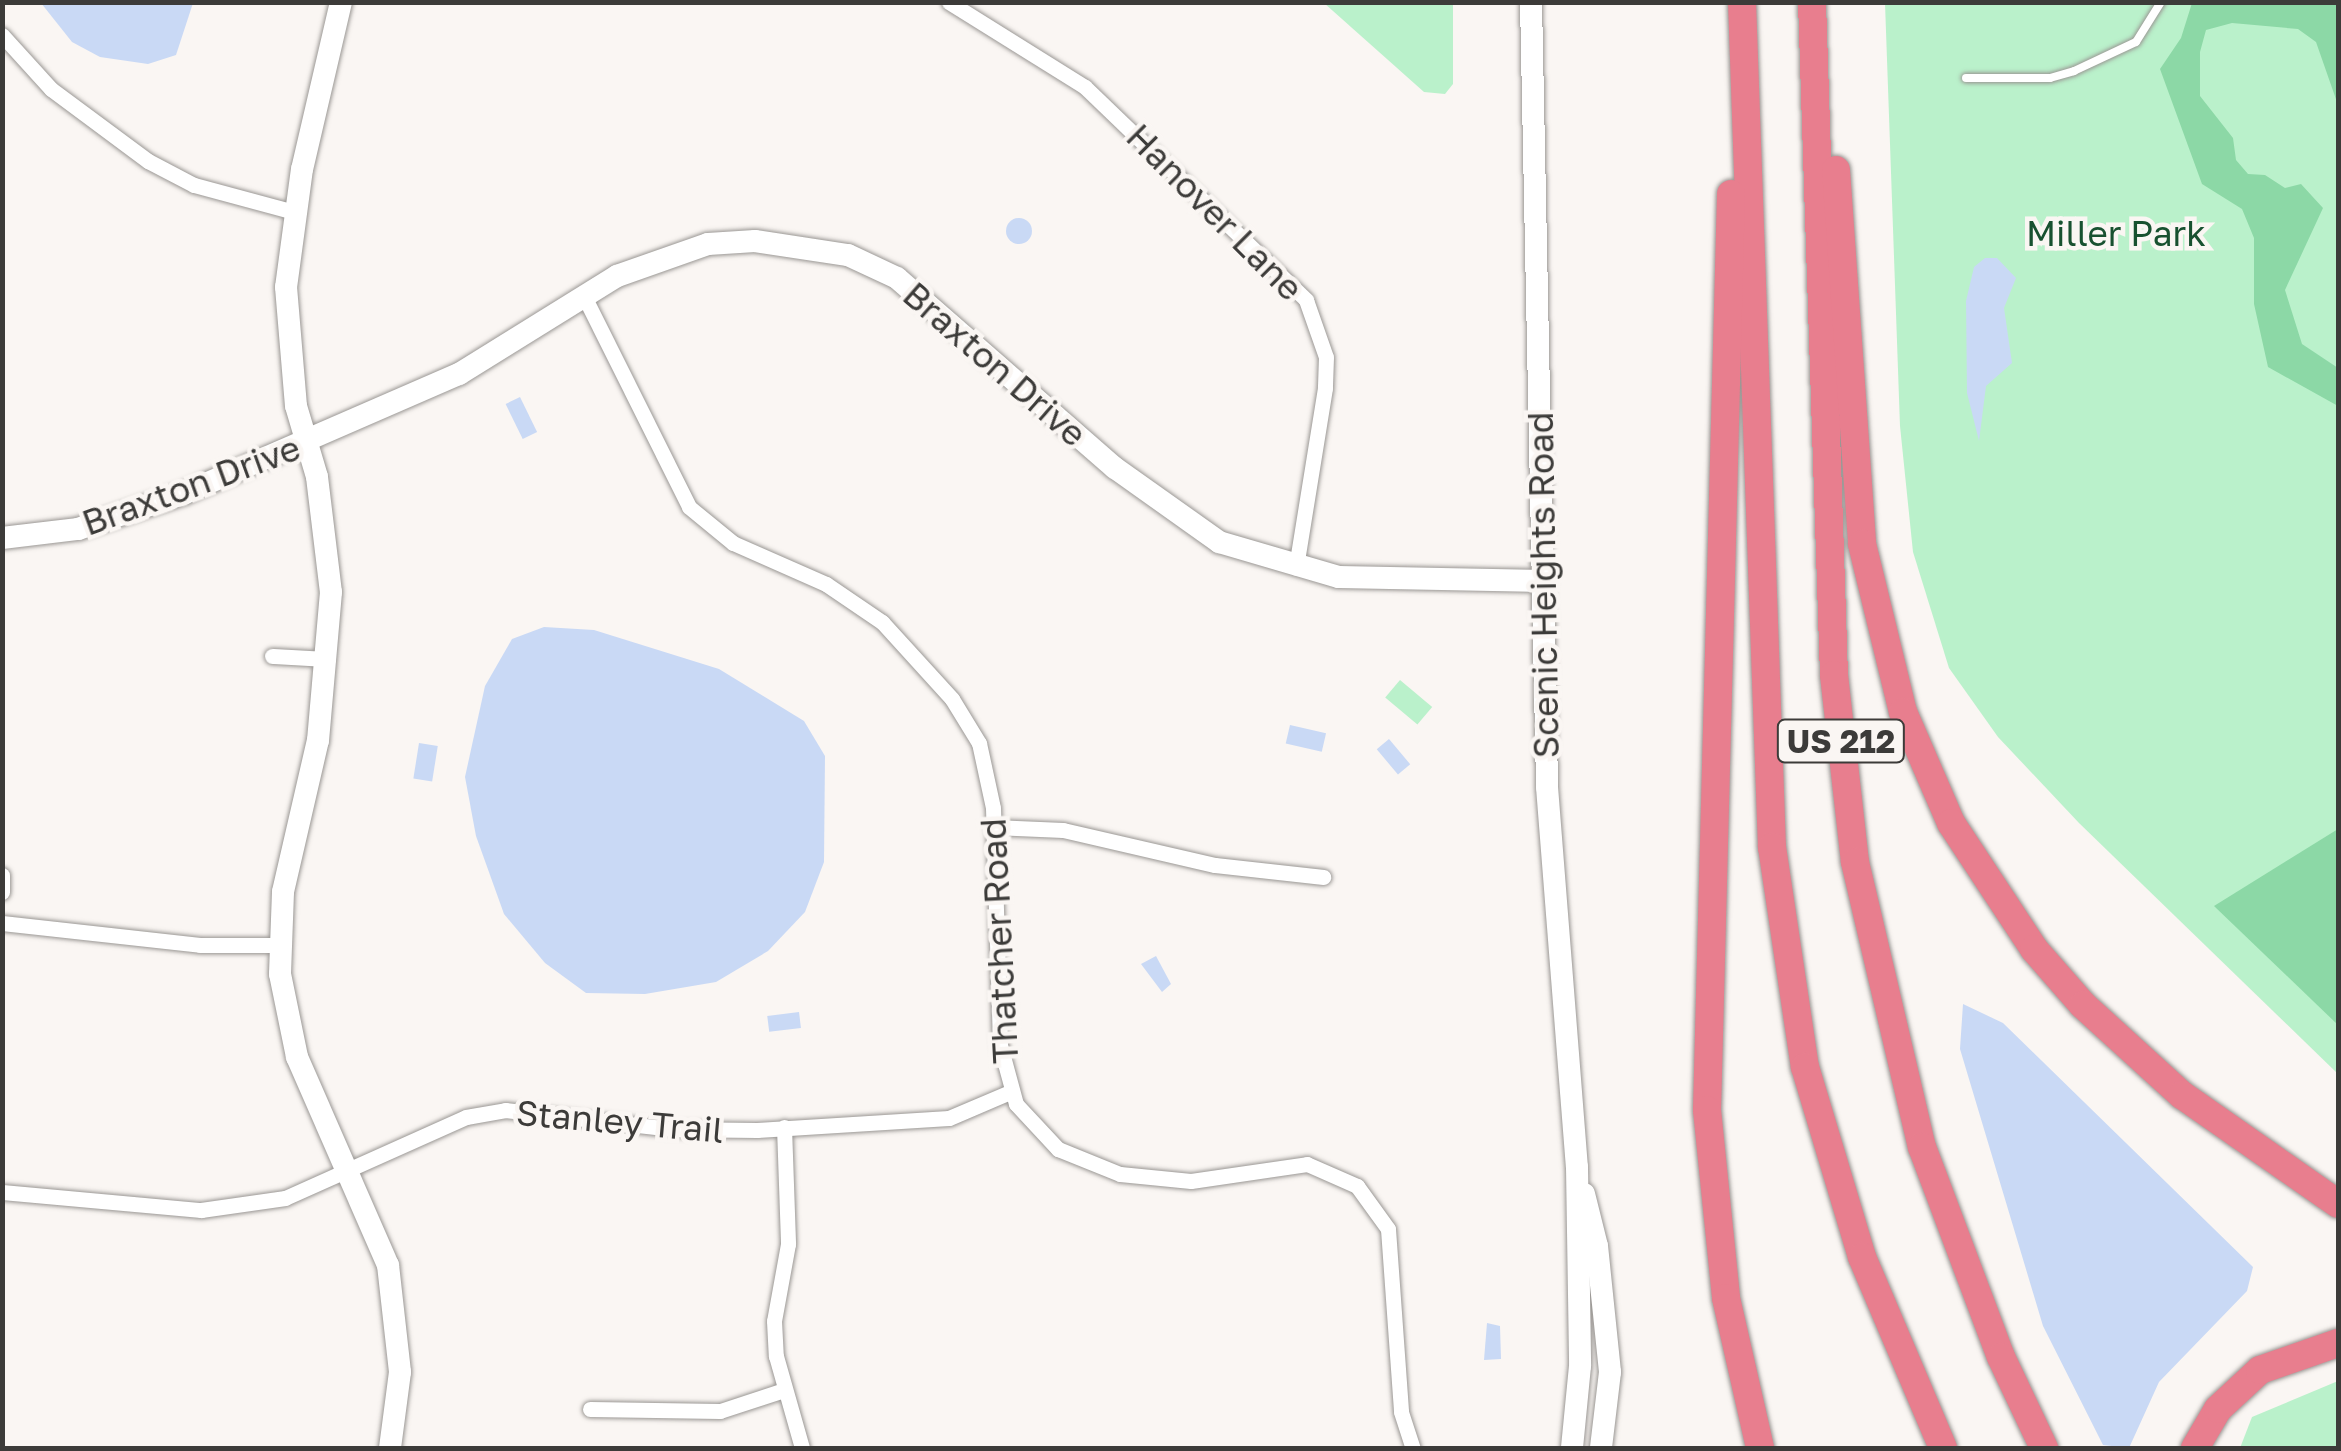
<!DOCTYPE html>
<style>
body{margin:0}
#map{position:relative;width:2341px;height:1451px;overflow:hidden;background:#faf6f3;font-family:"Golos Text",sans-serif}
div>[style]{position:absolute}
[style*='--x']{left:calc(var(--x)*1px);top:calc(var(--y)*1px);width:calc(var(--w)*1px);rotate:calc(var(--a)*1deg)}
.green>*{inset:0;background:#baf1cb;transform-origin:0 0}
.forest>*{inset:0;background:#8cd8a6}
.water>*{inset:0;background:#c9d9f5;transform-origin:0 0}
.round{border-radius:50%}
.roads{filter:drop-shadow(0 0 2px #9a9794) drop-shadow(0 0 2px #9a9794)}
.lane>*{height:8px;margin:-4px;padding:0 4px;transform-origin:4px;border-radius:4px;background:#fff}
.street>*{height:15px;margin:-7.5px;padding:0 7.5px;transform-origin:7.5px;border-radius:7.5px;background:#fff}
.secondary>*{height:22px;margin:-11px;padding:0 11px;transform-origin:11px;border-radius:11px;background:#fff}
.highway>*{height:28px;margin:-14px;padding:0 14px;transform-origin:14px;border-radius:14px;background:#e87e8e}
span{translate:-50% -50%;white-space:nowrap;text-align:center;line-height:1.15;-webkit-text-stroke:9px #faf6f3;paint-order:stroke}
.shield-label span{padding:2px 8px;background:#faf6f3;border:2px solid;border-radius:8px;-webkit-text-stroke-width:0}
.shield-label{font-size:32px;color:#3c3b39;font-weight:700}
.street-label{font-size:35px;color:#3c3b39}
.park-label{font-size:35px;color:#185130}
.frame{position:absolute;inset:0;border:5px solid #3c3b39;pointer-events:none}
</style>
<div id="map">
<div class="green">
<div style="clip-path:polygon(1324px 3px,1453px 3px,1453px 84px,1445px 94px,1424px 92px)"></div>
<div style="clip-path:polygon(1885px 3px,2338px 3px,2338px 1074px,2079px 823px,1998px 737px,1949px 668px,1913px 552px,1900px 426px)"></div>
<div style="left:1400px;top:680px;width:42px;height:23px;rotate:40deg"></div>
<div style="clip-path:polygon(2338px 1381px,2338px 1448px,2240px 1448px,2252px 1417px)"></div>
</div>
<div class="forest">
<div style="clip-path:polygon(2192px 3px,2338px 3px,2338px 105px,2316px 42px,2298px 29px,2232px 23px,2206px 30px,2200px 52px,2200px 96px,2233px 138px,2236px 160px,2248px 174px,2265px 175px,2285px 188px,2301px 184px,2323px 208px,2285px 290px,2302px 344px,2338px 368px,2338px 406px,2268px 367px,2254px 304px,2254px 238px,2242px 209px,2202px 184px,2160px 69px,2181px 38px)"></div>
<div style="clip-path:polygon(2338px 829px,2338px 1025px,2214px 906px)"></div>
</div>
<div class="water">
<div style="clip-path:polygon(41px 3px,193px 3px,176px 55px,148px 64px,100px 57px,72px 42px)"></div>
<div class="round" style="left:1006px;top:218px;width:26px;height:26px"></div>
<div style="clip-path:polygon(1985px 258px,1997px 258px,2016px 278px,2004px 308px,2012px 363px,1986px 386px,1979px 441px,1967px 393px,1966px 301px,1974px 267px)"></div>
<div style="left:520px;top:397px;width:39px;height:16px;rotate:64deg"></div>
<div style="clip-path:polygon(544px 627px,594px 630px,719px 669px,804px 721px,825px 756px,824px 862px,805px 912px,768px 951px,716px 982px,645px 994px,586px 993px,545px 963px,504px 914px,476px 836px,465px 777px,485px 686px,512px 639px)"></div>
<div style="left:1290px;top:725px;width:37px;height:19px;rotate:13deg"></div>
<div style="left:1389px;top:739px;width:33px;height:16px;rotate:50deg"></div>
<div style="left:419px;top:743px;width:19px;height:36px;rotate:9deg"></div>
<div style="clip-path:polygon(1156px 956px,1171px 984px,1162px 992px,1141px 964px)"></div>
<div style="clip-path:polygon(1963px 1004px,2003px 1023px,2253px 1267px,2247px 1291px,2159px 1382px,2129px 1448px,2103px 1445px,2043px 1326px,1960px 1049px)"></div>
<div style="left:799px;top:1012px;width:16px;height:32px;rotate:83deg"></div>
<div style="clip-path:polygon(1487px 1323px,1500px 1326px,1501px 1359px,1484px 1360px)"></div>
</div>
<div class="roads">
<div class="lane">
<div style="--x:1966;--y:78;--w:84;--a:0"></div>
<div style="--x:2050;--y:78;--w:25;--a:-16"></div>
<div style="--x:2074;--y:71;--w:68;--a:-25.1"></div>
<div style="--x:2136;--y:42;--w:47;--a:-58"></div>
</div>
<div class="street">
<div style="--x:949;--y:2;--w:160;--a:32"></div>
<div style="--x:1085;--y:87;--w:307;--a:43.9"></div>
<div style="--x:1306;--y:300;--w:60;--a:70.7"></div>
<div style="--x:1326;--y:357;--w:31;--a:92"></div>
<div style="--x:1325;--y:388;--w:182;--a:99.2"></div>
<div style="--x:2;--y:35;--w:73;--a:47.8"></div>
<div style="--x:51;--y:89;--w:121;--a:36.6"></div>
<div style="--x:148;--y:161;--w:52;--a:27.6"></div>
<div style="--x:194;--y:185;--w:104;--a:15.1"></div>
<div style="--x:585;--y:298;--w:233;--a:63.5"></div>
<div style="--x:689;--y:507;--w:57;--a:39.3"></div>
<div style="--x:733;--y:543;--w:102;--a:23.8"></div>
<div style="--x:826;--y:584;--w:68;--a:34.2"></div>
<div style="--x:882;--y:622;--w:104;--a:47.7"></div>
<div style="--x:952;--y:699;--w:52;--a:58.5"></div>
<div style="--x:979;--y:743;--w:66;--a:77.8"></div>
<div style="--x:993;--y:808;--w:237;--a:88.3"></div>
<div style="--x:1000;--y:1045;--w:61;--a:74.8"></div>
<div style="--x:1016;--y:1104;--w:62;--a:47"></div>
<div style="--x:1058;--y:1149;--w:67;--a:22"></div>
<div style="--x:1120;--y:1174;--w:71;--a:5.6"></div>
<div style="--x:1191;--y:1181;--w:117;--a:-8.3"></div>
<div style="--x:1307;--y:1164;--w:55;--a:23.7"></div>
<div style="--x:1357;--y:1186;--w:53;--a:54.2"></div>
<div style="--x:1388;--y:1229;--w:183;--a:85.9"></div>
<div style="--x:1401;--y:1412;--w:38;--a:72"></div>
<div style="--x:272;--y:656;--w:56;--a:3.1"></div>
<div style="--x:993;--y:827;--w:70;--a:2.5"></div>
<div style="--x:1063;--y:830;--w:156;--a:13"></div>
<div style="--x:1215;--y:865;--w:109;--a:6.3"></div>
<div style="--x:2;--y:875;--w:17;--a:90"></div>
<div style="--x:2;--y:923;--w:199;--a:6.3"></div>
<div style="--x:200;--y:945;--w:80;--a:0"></div>
<div style="--x:784;--y:1127;--w:117;--a:88"></div>
<div style="--x:788;--y:1244;--w:78;--a:100.3"></div>
<div style="--x:774;--y:1321;--w:35;--a:87"></div>
<div style="--x:776;--y:1356;--w:96;--a:74.2"></div>
<div style="--x:2;--y:1192;--w:200;--a:5.2"></div>
<div style="--x:201;--y:1210;--w:85;--a:-8.1"></div>
<div style="--x:285;--y:1198;--w:198;--a:-24.1"></div>
<div style="--x:466;--y:1117;--w:40;--a:-10"></div>
<div style="--x:505;--y:1110;--w:167;--a:6.5"></div>
<div style="--x:671;--y:1129;--w:86;--a:0.7"></div>
<div style="--x:757;--y:1130;--w:192;--a:-3.6"></div>
<div style="--x:949;--y:1118;--w:66;--a:-23.1"></div>
<div style="--x:590;--y:1409;--w:130;--a:0.9"></div>
<div style="--x:720;--y:1411;--w:67;--a:-18.2"></div>
</div>
<div class="secondary">
<div style="--x:341;--y:2;--w:171;--a:103.1"></div>
<div style="--x:302;--y:169;--w:119;--a:97.7"></div>
<div style="--x:286;--y:287;--w:119;--a:85.2"></div>
<div style="--x:296;--y:406;--w:74;--a:73.5"></div>
<div style="--x:317;--y:477;--w:116;--a:83.1"></div>
<div style="--x:331;--y:592;--w:149;--a:95"></div>
<div style="--x:318;--y:740;--w:156;--a:103"></div>
<div style="--x:283;--y:892;--w:82;--a:92.1"></div>
<div style="--x:280;--y:974;--w:85;--a:78.4"></div>
<div style="--x:297;--y:1057;--w:227;--a:66.4"></div>
<div style="--x:388;--y:1265;--w:108;--a:83.6"></div>
<div style="--x:400;--y:1372;--w:77;--a:97.5"></div>
<div style="--x:1531;--y:2;--w:785;--a:88.83"></div>
<div style="--x:1547;--y:787;--w:381;--a:85.5"></div>
<div style="--x:1577;--y:1167;--w:199;--a:89.1"></div>
<div style="--x:1580;--y:1366;--w:82;--a:95.6"></div>
<div style="--x:2;--y:538;--w:77;--a:-6.8"></div>
<div style="--x:78;--y:529;--w:113;--a:-18.6"></div>
<div style="--x:185;--y:493;--w:299;--a:-23.5"></div>
<div style="--x:459;--y:374;--w:186;--a:-31.8"></div>
<div style="--x:617;--y:276;--w:96;--a:-19.4"></div>
<div style="--x:708;--y:244;--w:47;--a:-3.7"></div>
<div style="--x:755;--y:241;--w:94;--a:8.6"></div>
<div style="--x:848;--y:255;--w:54;--a:25.1"></div>
<div style="--x:897;--y:278;--w:289;--a:41.1"></div>
<div style="--x:1115;--y:468;--w:128;--a:35.4"></div>
<div style="--x:1219;--y:542;--w:125;--a:16.3"></div>
<div style="--x:1339;--y:577;--w:205;--a:1.1"></div>
<div style="--x:1584;--y:1194;--w:54;--a:76"></div>
<div style="--x:1597;--y:1246;--w:127;--a:84.1"></div>
<div style="--x:1610;--y:1372;--w:77;--a:96.8"></div>
</div>
<div class="highway">
<div style="--x:1742;--y:2;--w:846;--a:87.97"></div>
<div style="--x:1772;--y:847;--w:222;--a:81.5"></div>
<div style="--x:1805;--y:1067;--w:198;--a:73.3"></div>
<div style="--x:1862;--y:1257;--w:207;--a:67"></div>
<div style="--x:1812;--y:2;--w:673;--a:88.13"></div>
<div style="--x:1834;--y:675;--w:188;--a:83.6"></div>
<div style="--x:1855;--y:862;--w:293;--a:76.8"></div>
<div style="--x:1922;--y:1147;--w:224;--a:69.4"></div>
<div style="--x:2001;--y:1357;--w:101;--a:64.7"></div>
<div style="--x:1836;--y:170;--w:375;--a:86"></div>
<div style="--x:1862;--y:544;--w:173;--a:76.3"></div>
<div style="--x:1903;--y:712;--w:121;--a:66.6"></div>
<div style="--x:1951;--y:823;--w:151;--a:56.6"></div>
<div style="--x:2034;--y:949;--w:74;--a:48.8"></div>
<div style="--x:2083;--y:1005;--w:134;--a:42.3"></div>
<div style="--x:2182;--y:1095;--w:190;--a:34.9"></div>
<div style="--x:1731;--y:194;--w:916;--a:91.5"></div>
<div style="--x:1707;--y:1110;--w:189;--a:84.2"></div>
<div style="--x:1726;--y:1298;--w:154;--a:77.2"></div>
<div style="--x:2195;--y:1448;--w:45;--a:-59.5"></div>
<div style="--x:2218;--y:1409;--w:57;--a:-42.9"></div>
<div style="--x:2260;--y:1370;--w:83;--a:-19.1"></div>
</div>
</div>
<div class="shield-label">
<span style="left:1841px;top:741px">US 212</span>
</div>
<div class="street-label">
<span style="left:1215px;top:212px;rotate:45deg">Hanover Lane</span>
<span style="left:995px;top:364px;rotate:41deg">Braxton Drive</span>
<span style="left:191px;top:485px;rotate:-20deg">Braxton Drive</span>
<span style="left:1543px;top:585px;rotate:-91deg">Scenic Heights Road</span>
<span style="left:999px;top:941px;rotate:-93deg">Thatcher Road</span>
<span style="left:620px;top:1121px;rotate:5deg">Stanley Trail</span>
</div>
<div class="park-label">
<span style="left:2116px;top:233px">Miller Park</span>
</div>
<div class="frame"></div>
</div>
